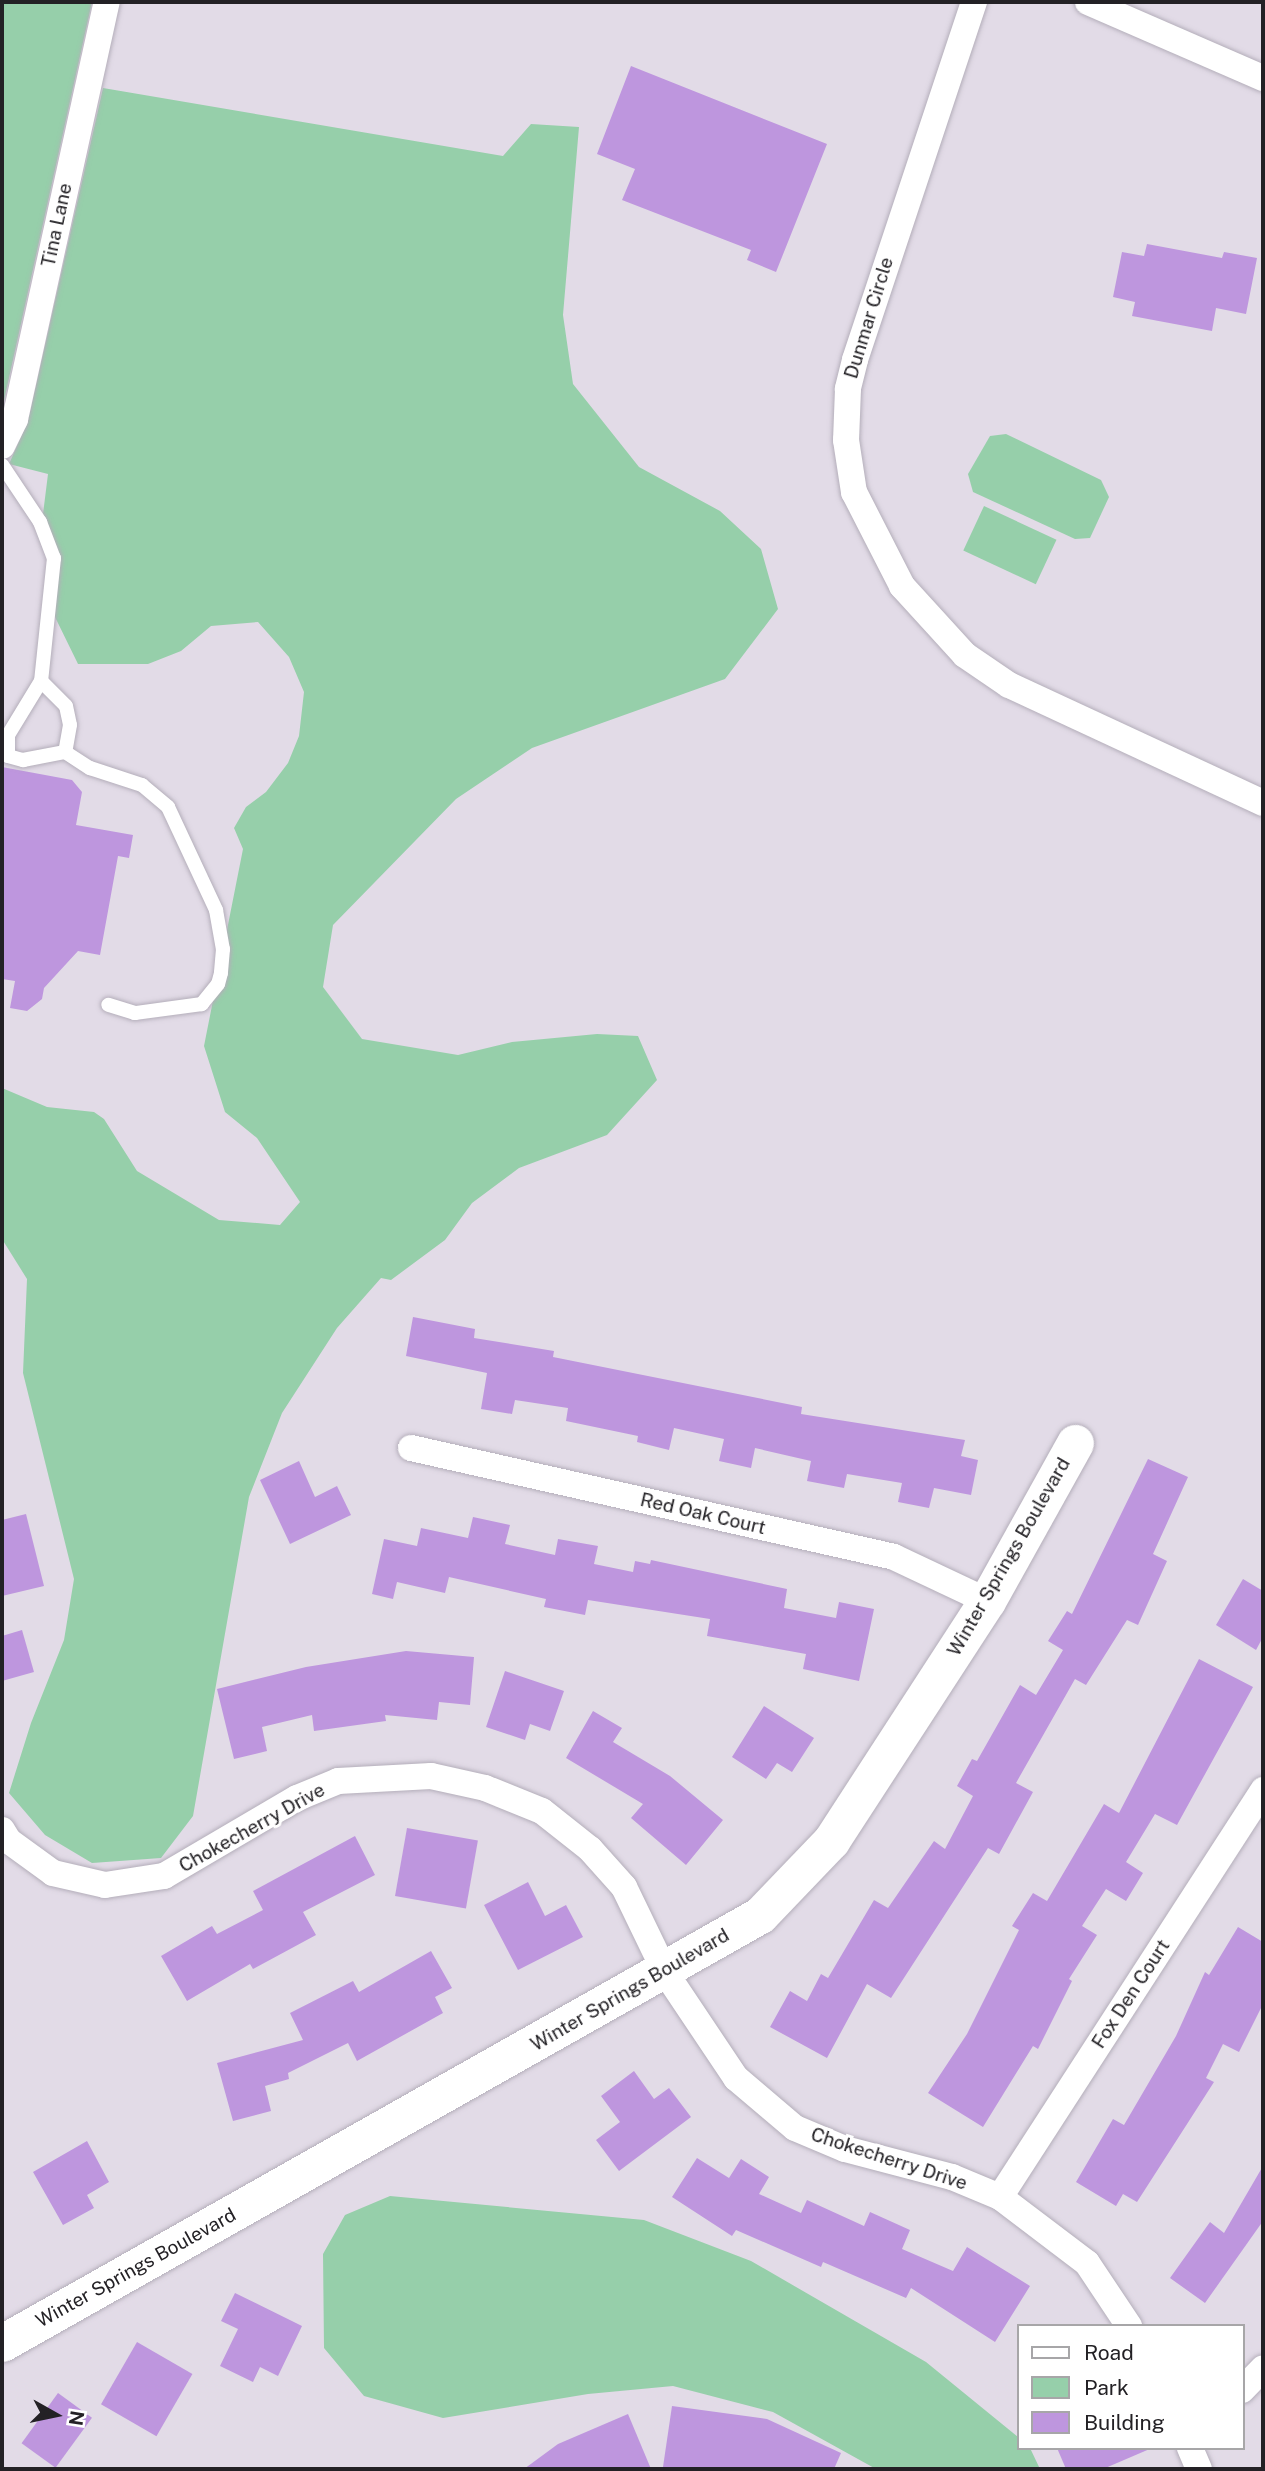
<!DOCTYPE html>
<style>
body{margin:0}
#map{position:relative;width:1265px;height:2471px;overflow:hidden;background:#e2dbe7;font-family:"Public Sans",sans-serif}
div>[style]{position:absolute}
[style*='--x']{left:calc(var(--x)*1px);top:calc(var(--y)*1px);width:calc(var(--w)*1px);rotate:calc(var(--a)*1deg)}
.green>*{inset:0;background:#96cfaa;transform-origin:0 0}
.building>*{inset:0;background:#be96de;transform-origin:0 0}
.roads{filter:drop-shadow(0 0 2px #b4aeba) drop-shadow(0 0 2px #b4aeba)}
.lane>*{height:14px;margin:-7px;padding:0 7px;transform-origin:7px;border-radius:7px;background:#fff}
.street>*{height:26px;margin:-13px;padding:0 13px;transform-origin:13px;border-radius:13px;background:#fff}
.secondary>*{height:37px;margin:-18.5px;padding:0 18.5px;transform-origin:18.5px;border-radius:18.5px;background:#fff}
span{translate:-50% -50%;white-space:nowrap;text-align:center;line-height:1.15;-webkit-text-stroke:6px #fff;paint-order:stroke}
.street-label{font-size:19px;color:#232125}
.frame{position:absolute;inset:0;border:4px solid #232125;pointer-events:none}
.legend{position:absolute;left:1017px;top:2324px;width:228px;height:126px;box-sizing:border-box;background:#fff;border:2px solid #a7a6a8;margin:0;padding:9px 12px;list-style:none;font-size:21px;color:#232125}
.legend li{display:flex;align-items:center;gap:14px;height:35px}
.legend b{width:35px;border:2px solid #a7a6a8}
.north{position:absolute;left:21px;top:2380px;width:70px;height:70px;-webkit-text-stroke:5px #fff;paint-order:stroke;rotate:99deg;font-size:19px;font-weight:700;line-height:28px;text-align:center;color:#232125}
.north::after{content:'';display:block;margin:auto;width:24px;height:32px;background:#232125;clip-path:polygon(50% 0,100% 100%,50% 72%,0 100%)}
</style>
<div id="map">
<div class="green">
<div style="clip-path:polygon(2px 2px,92px 2px,2px 410px)"></div>
<div style="clip-path:polygon(103px 88px,503px 156px,531px 124px,579px 127px,563px 315px,573px 384px,639px 467px,720px 511px,761px 549px,778px 609px,725px 679px,532px 748px,456px 799px,333px 925px,323px 987px,362px 1039px,458px 1055px,512px 1042px,597px 1034px,638px 1036px,657px 1080px,607px 1135px,519px 1168px,472px 1203px,445px 1240px,391px 1280px,381px 1278px,337px 1328px,282px 1413px,249px 1497px,193px 1816px,161px 1858px,92px 1863px,45px 1835px,9px 1793px,31px 1723px,64px 1640px,74px 1579px,23px 1373px,27px 1279px,2px 1239px,2px 1088px,47px 1107px,94px 1112px,104px 1119px,137px 1171px,219px 1220px,280px 1225px,300px 1202px,257px 1138px,225px 1112px,204px 1046px,243px 849px,234px 828px,246px 807px,266px 792px,288px 763px,299px 736px,304px 692px,289px 657px,258px 622px,211px 626px,181px 651px,148px 664px,78px 664px,55px 617px,42px 522px,48px 474px,9px 464px,28px 421px)"></div>
<div style="clip-path:polygon(1006px 434px,1101px 480px,1109px 497px,1090px 538px,1075px 539px,973px 492px,968px 474px,990px 436px)"></div>
<div style="left:984px;top:506px;width:80px;height:49px;rotate:25deg"></div>
<div style="clip-path:polygon(390px 2196px,644px 2220px,751px 2261px,926px 2362px,1018px 2437px,1018px 2448px,1030px 2448px,1040px 2469px,876px 2469px,773px 2412px,673px 2386px,588px 2394px,443px 2418px,364px 2396px,324px 2348px,323px 2254px,345px 2215px)"></div>
</div>
<div class="building">
<div style="clip-path:polygon(631px 66px,827px 144px,776px 272px,747px 260px,751px 250px,622px 200px,635px 169px,597px 154px)"></div>
<div style="clip-path:polygon(1147px 244px,1222px 258px,1224px 252px,1257px 258px,1246px 314px,1216px 308px,1212px 331px,1132px 316px,1135px 302px,1113px 297px,1122px 252px,1144px 256px)"></div>
<div style="clip-path:polygon(2px 767px,72px 780px,82px 792px,76px 825px,133px 835px,129px 858px,118px 856px,100px 955px,78px 951px,44px 988px,42px 999px,27px 1011px,10px 1008px,15px 981px,2px 979px)"></div>
<div style="clip-path:polygon(413px 1317px,475px 1329px,474px 1338px,554px 1351px,553px 1357px,802px 1407px,801px 1414px,965px 1440px,961px 1456px,978px 1460px,971px 1495px,934px 1488px,929px 1508px,898px 1502px,902px 1483px,847px 1474px,844px 1488px,807px 1481px,811px 1461px,755px 1448px,751px 1468px,719px 1461px,724px 1439px,674px 1428px,669px 1450px,637px 1442px,638px 1436px,566px 1421px,568px 1408px,515px 1400px,512px 1414px,481px 1409px,487px 1373px,406px 1356px)"></div>
<div style="clip-path:polygon(1148px 1459px,1188px 1477px,1153px 1554px,1167px 1561px,1138px 1625px,1127px 1620px,1086px 1685px,1075px 1679px,1016px 1783px,1033px 1792px,999px 1854px,988px 1848px,891px 1998px,867px 1984px,827px 2058px,770px 2027px,790px 1991px,807px 2001px,821px 1974px,828px 1978px,874px 1900px,888px 1908px,934px 1841px,945px 1849px,973px 1796px,957px 1786px,972px 1759px,977px 1761px,1020px 1685px,1036px 1695px,1063px 1650px,1048px 1641px,1067px 1611px,1072px 1614px)"></div>
<div style="clip-path:polygon(299px 1461px,315px 1497px,337px 1486px,351px 1515px,290px 1544px,260px 1480px)"></div>
<div style="clip-path:polygon(26px 1514px,44px 1586px,2px 1596px,2px 1520px)"></div>
<div style="clip-path:polygon(473px 1517px,510px 1525px,505px 1544px,555px 1555px,558px 1539px,598px 1546px,594px 1564px,633px 1572px,635px 1561px,650px 1564px,651px 1560px,787px 1589px,784px 1608px,836px 1618px,839px 1602px,874px 1609px,859px 1681px,803px 1669px,806px 1654px,707px 1636px,710px 1619px,588px 1600px,585px 1615px,544px 1607px,546px 1599px,449px 1577px,445px 1593px,397px 1582px,393px 1599px,372px 1594px,384px 1539px,417px 1546px,421px 1528px,468px 1538px)"></div>
<div style="clip-path:polygon(1243px 1579px,1263px 1591px,1263px 1637px,1256px 1650px,1216px 1625px)"></div>
<div style="clip-path:polygon(22px 1630px,34px 1672px,2px 1681px,2px 1636px)"></div>
<div style="clip-path:polygon(406px 1651px,474px 1657px,470px 1705px,439px 1702px,437px 1720px,385px 1715px,386px 1721px,314px 1731px,312px 1715px,262px 1727px,267px 1751px,234px 1759px,217px 1689px,306px 1667px)"></div>
<div style="clip-path:polygon(1199px 1659px,1253px 1687px,1177px 1825px,1155px 1814px,1126px 1862px,1143px 1873px,1126px 1901px,1106px 1889px,1082px 1926px,1097px 1935px,1069px 1979px,1072px 1981px,1038px 2049px,1033px 2046px,983px 2127px,928px 2093px,967px 2034px,1019px 1930px,1012px 1926px,1033px 1893px,1047px 1901px,1104px 1804px,1119px 1813px)"></div>
<div style="clip-path:polygon(505px 1671px,564px 1691px,550px 1731px,530px 1724px,525px 1740px,486px 1727px)"></div>
<div style="clip-path:polygon(764px 1706px,814px 1738px,792px 1772px,777px 1763px,766px 1779px,732px 1757px)"></div>
<div style="clip-path:polygon(593px 1711px,622px 1728px,613px 1742px,670px 1776px,723px 1820px,686px 1865px,631px 1818px,643px 1804px,566px 1758px)"></div>
<div style="left:407px;top:1828px;width:72px;height:69px;rotate:10deg"></div>
<div style="clip-path:polygon(355px 1836px,375px 1875px,303px 1912px,316px 1935px,253px 1969px,250px 1964px,187px 2001px,161px 1956px,212px 1926px,217px 1934px,263px 1910px,253px 1891px)"></div>
<div style="clip-path:polygon(528px 1882px,545px 1916px,566px 1905px,583px 1937px,518px 1970px,484px 1905px)"></div>
<div style="clip-path:polygon(1238px 1927px,1263px 1942px,1263px 2004px,1239px 2052px,1223px 2044px,1206px 2078px,1214px 2082px,1137px 2202px,1123px 2194px,1116px 2206px,1076px 2182px,1113px 2119px,1124px 2125px,1176px 2036px,1205px 1972px,1209px 1975px)"></div>
<div style="clip-path:polygon(431px 1951px,452px 1988px,435px 1997px,443px 2013px,357px 2061px,348px 2043px,288px 2073px,289px 2079px,265px 2086px,271px 2111px,233px 2121px,217px 2063px,303px 2040px,290px 2013px,353px 1981px,359px 1992px)"></div>
<div style="clip-path:polygon(634px 2071px,654px 2099px,669px 2088px,691px 2117px,619px 2171px,596px 2140px,620px 2122px,601px 2096px)"></div>
<div style="clip-path:polygon(87px 2141px,109px 2182px,87px 2195px,94px 2208px,63px 2225px,33px 2172px)"></div>
<div style="clip-path:polygon(697px 2158px,729px 2178px,741px 2159px,769px 2177px,759px 2194px,801px 2213px,807px 2200px,864px 2226px,870px 2212px,910px 2230px,902px 2249px,953px 2271px,967px 2247px,1030px 2286px,995px 2342px,911px 2288px,906px 2298px,823px 2262px,821px 2267px,736px 2230px,732px 2236px,672px 2197px)"></div>
<div style="clip-path:polygon(1263px 2166px,1263px 2221px,1205px 2303px,1170px 2278px,1210px 2222px,1224px 2233px)"></div>
<div style="clip-path:polygon(235px 2293px,302px 2326px,278px 2376px,260px 2367px,253px 2382px,220px 2366px,238px 2329px,221px 2321px)"></div>
<div style="left:137px;top:2342px;width:64px;height:72px;rotate:30deg"></div>
<div style="left:58px;top:2393px;width:42px;height:62px;rotate:36deg"></div>
<div style="clip-path:polygon(672px 2406px,767px 2419px,841px 2453px,834px 2469px,663px 2467px)"></div>
<div style="clip-path:polygon(628px 2414px,651px 2469px,524px 2469px,558px 2444px)"></div>
<div style="clip-path:polygon(1057px 2448px,1152px 2448px,1103px 2469px,1066px 2469px)"></div>
</div>
<div class="roads">
<div class="lane">
<div style="--x:2;--y:465;--w:69;--a:56.3"></div>
<div style="--x:40;--y:522;--w:39;--a:69"></div>
<div style="--x:54;--y:558;--w:124;--a:96"></div>
<div style="--x:41;--y:681;--w:63;--a:121.4"></div>
<div style="--x:8;--y:735;--w:21;--a:90"></div>
<div style="--x:8;--y:756;--w:16;--a:15"></div>
<div style="--x:23;--y:760;--w:43;--a:-10.8"></div>
<div style="--x:65;--y:752;--w:30;--a:33"></div>
<div style="--x:90;--y:768;--w:55;--a:18.1"></div>
<div style="--x:142;--y:785;--w:34;--a:40"></div>
<div style="--x:168;--y:807;--w:114;--a:65"></div>
<div style="--x:216;--y:910;--w:40;--a:80"></div>
<div style="--x:223;--y:949;--w:24;--a:95"></div>
<div style="--x:221;--y:973;--w:11;--a:105"></div>
<div style="--x:218;--y:984;--w:26;--a:129"></div>
<div style="--x:202;--y:1004;--w:68;--a:172.3"></div>
<div style="--x:135;--y:1013;--w:28;--a:-163"></div>
<div style="--x:41;--y:681;--w:35;--a:45"></div>
<div style="--x:66;--y:706;--w:19;--a:78"></div>
<div style="--x:70;--y:725;--w:27;--a:100"></div>
</div>
<div class="street">
<div style="--x:974;--y:2;--w:377;--a:108.4"></div>
<div style="--x:855;--y:360;--w:30;--a:104"></div>
<div style="--x:848;--y:389;--w:51;--a:92.2"></div>
<div style="--x:846;--y:440;--w:53;--a:81.3"></div>
<div style="--x:854;--y:492;--w:106;--a:62.9"></div>
<div style="--x:902;--y:586;--w:93;--a:47.6"></div>
<div style="--x:965;--y:655;--w:53;--a:34.3"></div>
<div style="--x:1009;--y:685;--w:280;--a:24.9"></div>
<div style="--x:1088;--y:2;--w:191;--a:23.5"></div>
<div style="--x:2;--y:446;--w:30;--a:-64"></div>
<div style="--x:15;--y:419;--w:427;--a:-77.6"></div>
<div style="--x:411;--y:1448;--w:495;--a:12.7"></div>
<div style="--x:894;--y:1557;--w:103;--a:25.3"></div>
<div style="--x:2;--y:1830;--w:13;--a:58"></div>
<div style="--x:9;--y:1841;--w:54;--a:36"></div>
<div style="--x:53;--y:1873;--w:53;--a:13"></div>
<div style="--x:105;--y:1885;--w:60;--a:-8.7"></div>
<div style="--x:164;--y:1876;--w:154;--a:-30.4"></div>
<div style="--x:297;--y:1798;--w:44;--a:-22.5"></div>
<div style="--x:338;--y:1781;--w:93;--a:-3.1"></div>
<div style="--x:431;--y:1776;--w:55;--a:12.5"></div>
<div style="--x:485;--y:1788;--w:61;--a:22"></div>
<div style="--x:542;--y:1811;--w:61;--a:38.4"></div>
<div style="--x:590;--y:1849;--w:51;--a:48.2"></div>
<div style="--x:624;--y:1887;--w:94;--a:64.2"></div>
<div style="--x:665;--y:1972;--w:128;--a:56.2"></div>
<div style="--x:736;--y:2078;--w:77;--a:40.3"></div>
<div style="--x:795;--y:2128;--w:54;--a:22.8"></div>
<div style="--x:845;--y:2149;--w:111;--a:14.7"></div>
<div style="--x:952;--y:2177;--w:52;--a:22.6"></div>
<div style="--x:1000;--y:2197;--w:109;--a:37.2"></div>
<div style="--x:1087;--y:2263;--w:76;--a:56.3"></div>
<div style="--x:1000;--y:2197;--w:485;--a:-57.1"></div>
<div style="--x:1242;--y:2390;--w:30;--a:-46"></div>
<div style="--x:1190;--y:2448;--w:23;--a:67"></div>
</div>
<div class="secondary">
<div style="--x:2;--y:2343;--w:870;--a:-29.45"></div>
<div style="--x:760;--y:1915;--w:103;--a:-46.2"></div>
<div style="--x:831;--y:1841;--w:286;--a:-57"></div>
<div style="--x:987;--y:1601;--w:181;--a:-60.9"></div>
</div>
</div>
<div class="street-label">
<span style="left:57px;top:225px;rotate:-78deg">Tina Lane</span>
<span style="left:869px;top:318px;rotate:-73deg">Dunmar Circle</span>
<span style="left:703px;top:1514px;rotate:13deg">Red Oak Court</span>
<span style="left:1009px;top:1557px;rotate:-60deg">Winter Springs Boulevard</span>
<span style="left:252px;top:1828px;rotate:-29deg">Chokecherry Drive</span>
<span style="left:630px;top:1990px;rotate:-30deg">Winter Springs Boulevard</span>
<span style="left:1131px;top:1994px;rotate:-57deg">Fox Den Court</span>
<span style="left:889px;top:2159px;rotate:18deg">Chokecherry Drive</span>
<span style="left:136px;top:2268px;rotate:-29deg">Winter Springs Boulevard</span>
</div>
<div class="frame"></div>
<ul class="legend">
<li><b style="height:9px;background:#fff"></b>Road</li>
<li><b style="height:19px;background:#96cfaa"></b>Park</li>
<li><b style="height:19px;background:#be96de"></b>Building</li>
</ul>
<div class="north">N</div>
</div>
